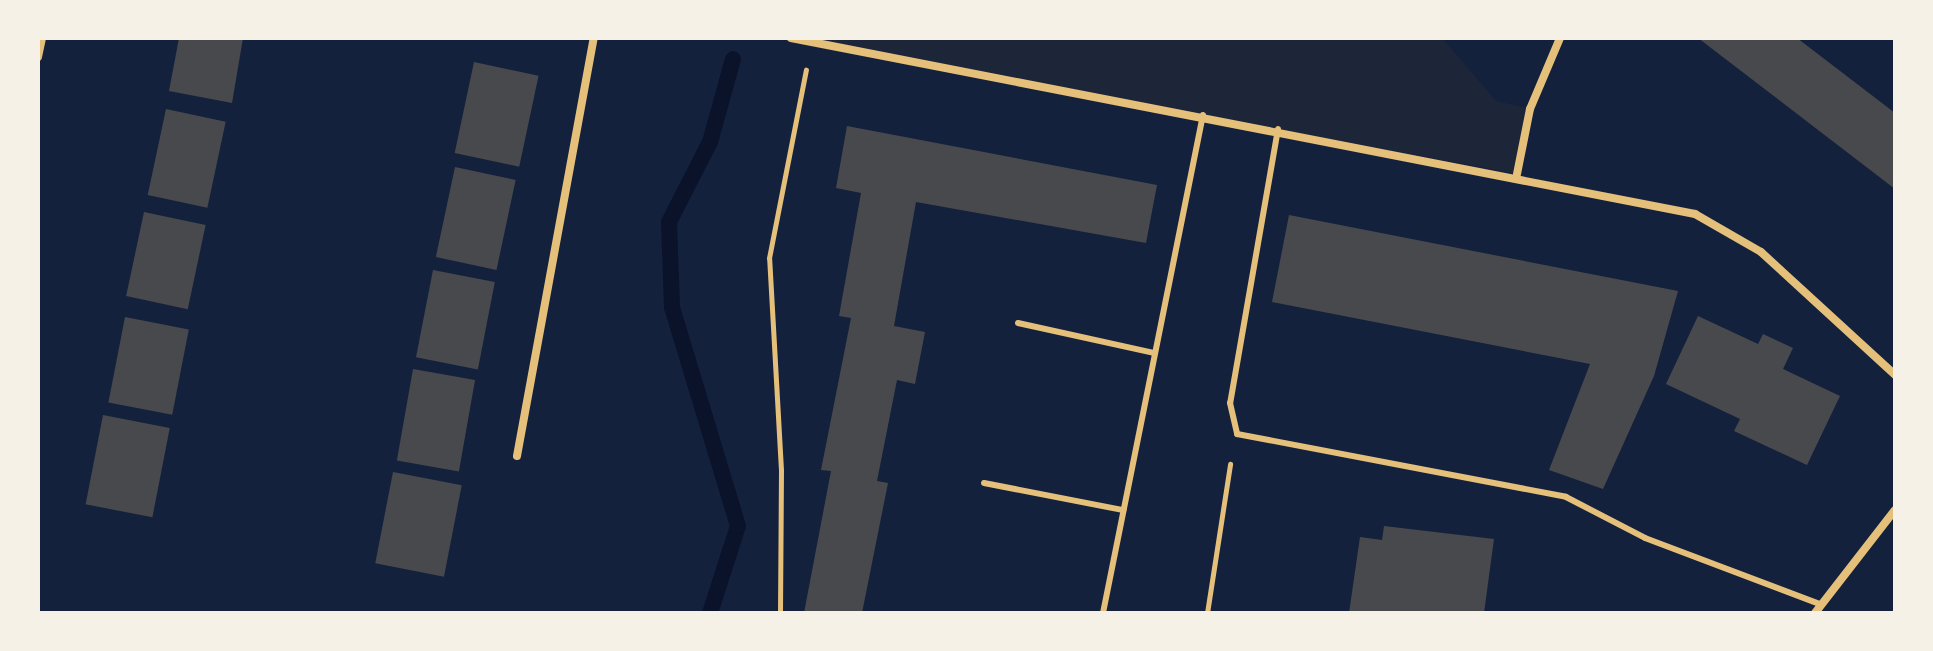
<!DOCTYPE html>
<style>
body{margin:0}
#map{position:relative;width:1933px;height:651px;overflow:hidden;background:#14213d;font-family:"Sofia Sans Condensed",sans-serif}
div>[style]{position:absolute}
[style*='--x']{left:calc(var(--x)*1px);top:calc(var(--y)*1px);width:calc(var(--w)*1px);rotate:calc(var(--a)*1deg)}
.green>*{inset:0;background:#1d2539}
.stream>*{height:16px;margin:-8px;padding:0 8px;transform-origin:8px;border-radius:8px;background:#0b132b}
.building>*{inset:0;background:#48494c;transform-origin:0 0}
.path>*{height:5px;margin:-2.5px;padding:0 2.5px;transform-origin:2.5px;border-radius:2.5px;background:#e5c07b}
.service>*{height:6px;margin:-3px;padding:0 3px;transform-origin:3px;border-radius:3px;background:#e5c07b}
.minor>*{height:8px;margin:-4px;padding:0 4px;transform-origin:4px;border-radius:4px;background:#e5c07b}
span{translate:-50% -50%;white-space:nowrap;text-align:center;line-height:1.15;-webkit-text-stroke:7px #f6f1e7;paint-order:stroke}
.frame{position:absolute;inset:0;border:40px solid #f6f1e7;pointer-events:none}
</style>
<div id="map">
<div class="green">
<div style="clip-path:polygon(791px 38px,1442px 38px,1496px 101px,1530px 109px,1517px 174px)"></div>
</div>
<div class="stream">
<div style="--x:710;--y:613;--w:91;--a:-72.2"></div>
<div style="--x:738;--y:526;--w:228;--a:-106.8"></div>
<div style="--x:672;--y:308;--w:86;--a:-92"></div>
<div style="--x:669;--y:222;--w:90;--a:-62.9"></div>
<div style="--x:710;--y:142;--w:86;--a:-74.5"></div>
</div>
<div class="building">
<div style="clip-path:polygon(179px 38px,243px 38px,232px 103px,169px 91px)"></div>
<div style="clip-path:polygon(1698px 38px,1797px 38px,1895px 113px,1895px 189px)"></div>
<div style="left:474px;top:62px;width:66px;height:93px;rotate:12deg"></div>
<div style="left:166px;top:109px;width:61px;height:88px;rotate:12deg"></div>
<div style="clip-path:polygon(847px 126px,1157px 185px,1146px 243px,916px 202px,894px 326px,925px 332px,915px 384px,897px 380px,877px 481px,888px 483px,862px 613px,804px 613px,831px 471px,821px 470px,851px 318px,839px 316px,861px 193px,836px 188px)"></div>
<div style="left:455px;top:167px;width:62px;height:92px;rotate:12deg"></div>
<div style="left:144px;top:212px;width:63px;height:86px;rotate:12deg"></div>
<div style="clip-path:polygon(1289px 215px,1678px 291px,1654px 376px,1603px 489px,1549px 470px,1590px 364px,1272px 302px)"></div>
<div style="left:433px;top:270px;width:63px;height:89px;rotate:11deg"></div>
<div style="clip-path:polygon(1698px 316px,1758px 344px,1763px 334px,1793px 348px,1783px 369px,1840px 396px,1807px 465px,1734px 431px,1740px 419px,1666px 384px)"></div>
<div style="left:125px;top:317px;width:65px;height:87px;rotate:11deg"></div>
<div style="left:413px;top:369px;width:63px;height:93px;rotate:10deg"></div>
<div style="left:103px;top:415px;width:68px;height:91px;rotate:11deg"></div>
<div style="left:393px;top:472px;width:70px;height:93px;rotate:11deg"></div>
<div style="clip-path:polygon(1384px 526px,1494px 539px,1484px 613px,1349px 613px,1360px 537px,1382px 540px)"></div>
</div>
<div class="path">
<div style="--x:780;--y:613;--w:143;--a:-89.6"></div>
<div style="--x:781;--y:470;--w:212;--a:-93.2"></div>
<div style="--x:769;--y:258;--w:192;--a:-78.9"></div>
<div style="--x:1207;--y:613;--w:151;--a:-81.2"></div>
</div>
<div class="service">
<div style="--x:1278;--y:129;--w:278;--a:99.9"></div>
<div style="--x:1230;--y:403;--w:32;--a:77"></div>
<div style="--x:1237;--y:434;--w:335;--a:10.8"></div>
<div style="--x:1566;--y:497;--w:89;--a:27.4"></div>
<div style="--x:1645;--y:538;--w:187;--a:20.7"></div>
<div style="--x:1018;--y:323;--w:140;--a:12.4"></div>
<div style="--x:984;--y:483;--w:142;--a:11"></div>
<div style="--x:1103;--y:613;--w:508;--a:-78.65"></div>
</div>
<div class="minor">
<div style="--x:791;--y:38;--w:921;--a:11.02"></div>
<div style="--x:1695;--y:214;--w:76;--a:29.9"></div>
<div style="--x:1761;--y:252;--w:182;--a:42.5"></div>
<div style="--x:38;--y:57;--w:19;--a:-78"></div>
<div style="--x:1517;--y:174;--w:66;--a:-78.7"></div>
<div style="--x:1530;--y:109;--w:77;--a:-67.1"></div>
<div style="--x:517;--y:456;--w:425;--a:-79.6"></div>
<div style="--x:1815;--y:613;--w:130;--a:-52.2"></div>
</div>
<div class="frame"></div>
</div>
